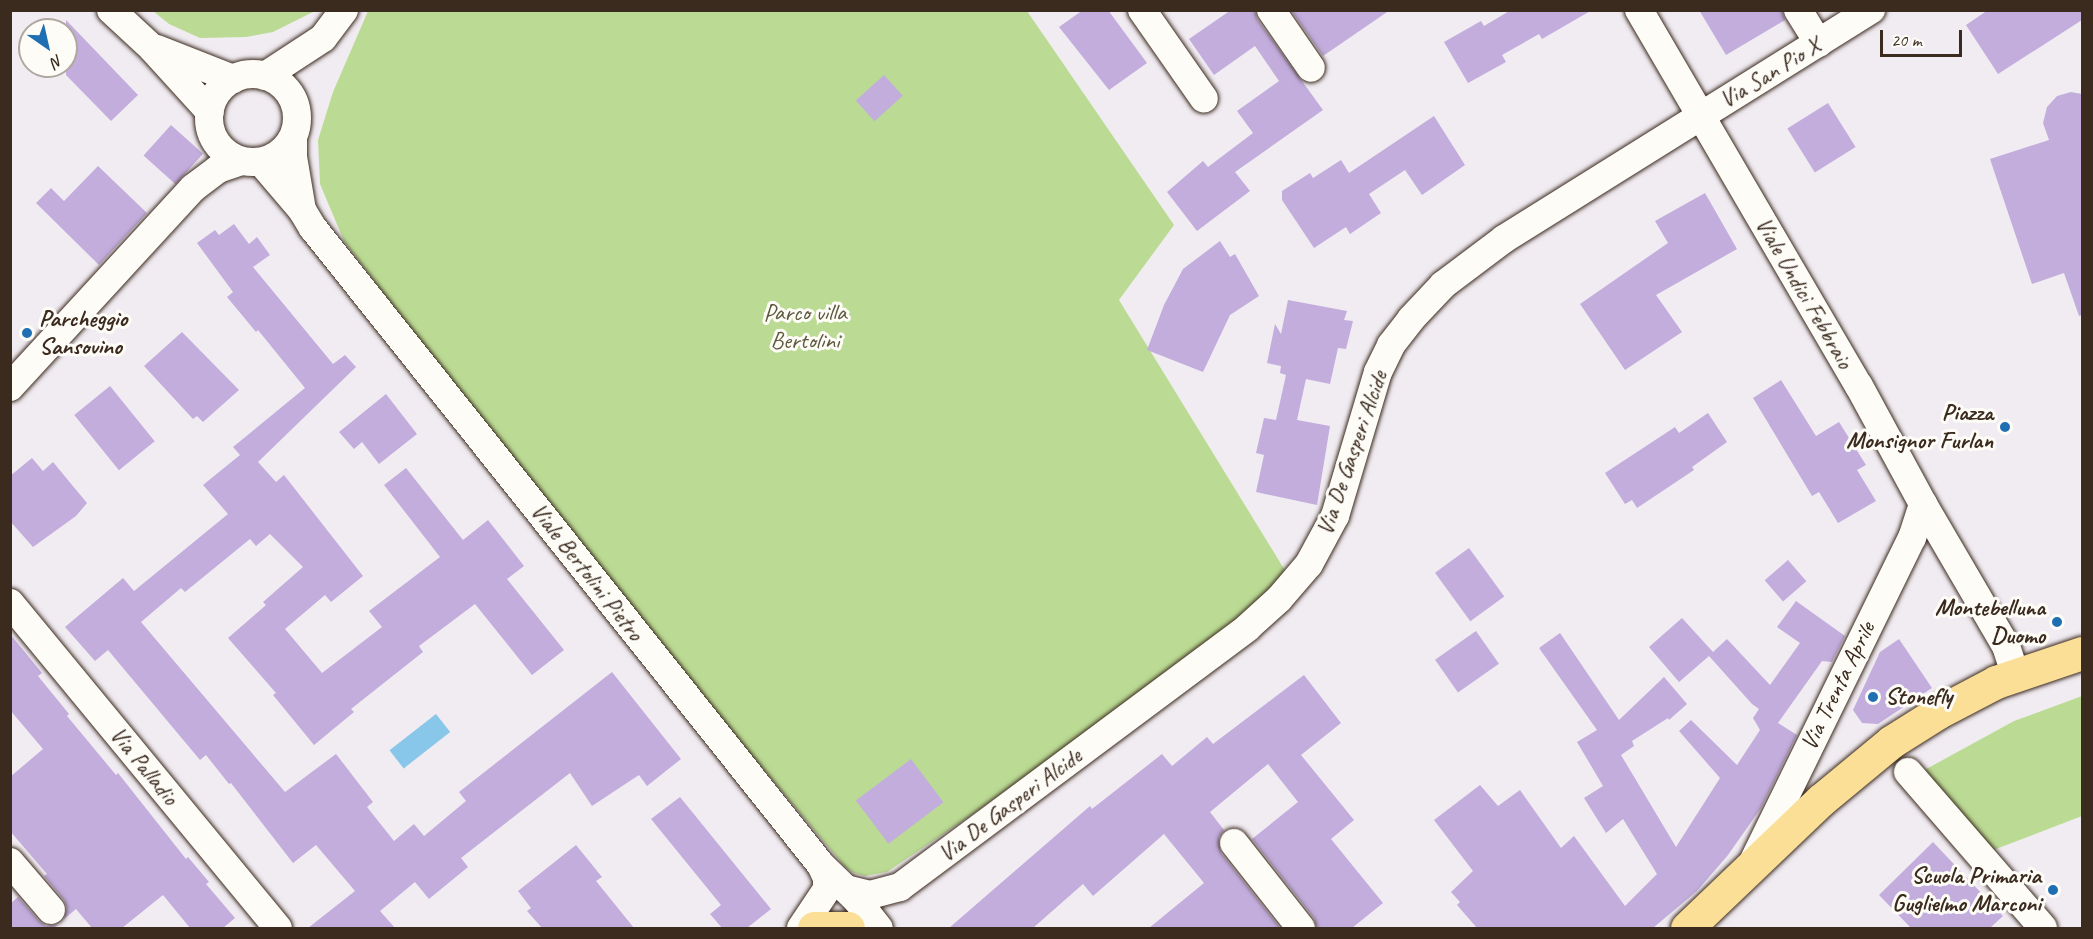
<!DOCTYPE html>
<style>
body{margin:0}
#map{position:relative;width:2093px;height:939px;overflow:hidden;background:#f1ecf2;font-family:Caveat,sans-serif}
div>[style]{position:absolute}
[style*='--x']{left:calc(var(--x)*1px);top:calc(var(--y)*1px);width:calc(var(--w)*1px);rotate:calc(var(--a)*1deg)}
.green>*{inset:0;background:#bbdb94}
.water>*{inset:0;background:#89c7ea;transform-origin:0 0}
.building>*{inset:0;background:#c2addd;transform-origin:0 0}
.roads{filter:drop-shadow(0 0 2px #3b2a1e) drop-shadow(0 0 2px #3b2a1e)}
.minor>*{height:28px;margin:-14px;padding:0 14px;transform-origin:14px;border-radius:14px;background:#fdfcf7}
.minor>.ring{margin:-14px;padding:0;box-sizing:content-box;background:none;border:28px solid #fdfcf7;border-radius:50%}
.major>*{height:33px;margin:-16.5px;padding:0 16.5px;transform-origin:16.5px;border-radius:16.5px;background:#fbdf96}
.dots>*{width:16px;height:16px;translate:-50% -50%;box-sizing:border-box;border:3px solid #fdfcf7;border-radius:50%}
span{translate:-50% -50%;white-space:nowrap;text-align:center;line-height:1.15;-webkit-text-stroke:6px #fdfcf7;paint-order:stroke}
.street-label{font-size:24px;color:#3b2a1e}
.park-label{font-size:24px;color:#5b563c}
.poi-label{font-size:24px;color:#3b2a1e;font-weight:700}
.left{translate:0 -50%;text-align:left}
.right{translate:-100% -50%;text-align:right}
.frame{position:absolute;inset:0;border:12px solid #3b2a1e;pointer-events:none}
.north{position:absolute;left:18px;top:18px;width:60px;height:60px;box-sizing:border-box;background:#fdfcf7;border:2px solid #afa8a0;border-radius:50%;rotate:146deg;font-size:16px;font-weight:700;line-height:24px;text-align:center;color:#3b2a1e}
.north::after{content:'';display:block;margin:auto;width:21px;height:27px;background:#1f6fb2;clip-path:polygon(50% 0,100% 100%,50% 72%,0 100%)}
.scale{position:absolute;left:1880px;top:30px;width:82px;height:27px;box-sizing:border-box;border:3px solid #3b2a1e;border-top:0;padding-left:8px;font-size:18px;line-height:21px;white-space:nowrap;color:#3b2a1e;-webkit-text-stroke:4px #fdfcf7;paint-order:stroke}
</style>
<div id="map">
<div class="green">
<div style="clip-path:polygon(153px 11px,315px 11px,273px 32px,246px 37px,200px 38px,169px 24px)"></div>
<div style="clip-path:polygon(368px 11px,1027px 11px,1174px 225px,1119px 300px,1286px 572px,1261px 601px,1219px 637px,973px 814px,887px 872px,865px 876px,854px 873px,845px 867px,553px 517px,344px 241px,320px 184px,318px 140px,333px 92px)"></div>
<div style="clip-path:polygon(2082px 696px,2082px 816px,1988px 852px,1919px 773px,2014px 721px)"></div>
</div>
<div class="water">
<div style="left:436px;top:714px;width:23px;height:59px;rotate:52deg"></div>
</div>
<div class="building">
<div style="clip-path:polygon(1083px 10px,1108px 10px,1147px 63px,1109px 90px,1059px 27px)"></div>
<div style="clip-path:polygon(1231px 10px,1255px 10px,1257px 19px,1323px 110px,1235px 172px,1250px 191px,1197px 231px,1167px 192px,1203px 161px,1208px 167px,1253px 133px,1237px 111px,1279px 81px,1255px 46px,1214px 75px,1189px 39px)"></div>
<div style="clip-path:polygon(1291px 10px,1390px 10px,1323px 56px)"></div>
<div style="clip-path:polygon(1511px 10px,1592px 10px,1542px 39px,1539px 34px,1502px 55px,1506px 62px,1468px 83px,1444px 42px,1481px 21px,1484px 26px)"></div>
<div style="clip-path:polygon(1699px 10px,1782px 10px,1785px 20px,1726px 55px)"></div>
<div style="clip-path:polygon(1988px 10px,2082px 10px,2082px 20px,1998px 74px,1966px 25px)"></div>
<div style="clip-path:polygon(66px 20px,138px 95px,111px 121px,66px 75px)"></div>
<div style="left:884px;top:75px;width:28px;height:38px;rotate:48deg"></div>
<div style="clip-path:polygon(2071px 92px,2082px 94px,2082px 315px,2079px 316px,2064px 273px,2032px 284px,1990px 159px,2049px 140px,2043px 123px,2047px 107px,2057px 96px)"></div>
<div style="left:1828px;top:103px;width:52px;height:48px;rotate:58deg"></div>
<div style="clip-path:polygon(1434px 116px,1465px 165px,1422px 195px,1405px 170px,1369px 194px,1381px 213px,1350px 234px,1346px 227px,1314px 248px,1282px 200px,1282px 191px,1310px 173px,1313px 178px,1341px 160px,1349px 173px)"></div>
<div style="left:171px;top:125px;width:43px;height:41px;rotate:42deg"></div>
<div style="clip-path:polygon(98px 166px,147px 213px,99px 265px,36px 203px,51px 188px,64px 201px)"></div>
<div style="clip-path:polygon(1705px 193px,1737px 249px,1656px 295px,1682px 332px,1625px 370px,1580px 304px,1668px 243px,1655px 221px)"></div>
<div style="clip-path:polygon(234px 224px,249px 244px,257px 237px,270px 255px,253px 267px,333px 364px,345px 355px,356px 367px,258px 462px,276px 482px,284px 475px,363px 576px,331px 602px,325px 595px,285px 629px,322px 673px,382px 627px,369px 611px,440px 557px,384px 485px,406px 468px,463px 540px,488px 520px,524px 566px,507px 579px,564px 650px,532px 675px,475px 604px,419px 646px,423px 652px,351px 709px,354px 712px,314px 745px,273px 695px,276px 693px,228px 638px,266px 605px,263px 602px,303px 567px,270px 534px,256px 546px,250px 539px,185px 592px,181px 588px,141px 622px,285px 792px,336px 754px,373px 802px,367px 807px,394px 841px,414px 824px,424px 836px,466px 801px,459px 792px,612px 672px,681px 759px,647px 786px,639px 775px,592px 806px,570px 773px,461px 858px,468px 867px,429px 899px,415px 882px,380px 911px,395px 928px,308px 928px,355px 891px,316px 845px,293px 863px,231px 783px,229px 784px,206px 755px,200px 760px,108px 650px,95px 661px,65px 627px,123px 578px,134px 591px,228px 514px,203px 485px,240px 455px,233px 447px,305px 388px,258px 330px,256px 332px,227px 297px,233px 292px,197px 243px,215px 230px,219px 235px)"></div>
<div style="clip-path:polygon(1220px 241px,1230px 257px,1235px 254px,1259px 296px,1230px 315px,1203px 372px,1147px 350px,1164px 305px,1183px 269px)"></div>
<div style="clip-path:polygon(1288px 300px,1347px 311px,1344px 320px,1353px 321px,1346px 349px,1338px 348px,1330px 384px,1306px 379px,1297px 420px,1330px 426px,1317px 505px,1256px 492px,1264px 455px,1256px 453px,1264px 418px,1276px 420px,1286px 375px,1280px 373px,1281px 366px,1267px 363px,1275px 324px,1281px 334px)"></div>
<div style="clip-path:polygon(182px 332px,239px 390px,203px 422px,197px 416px,193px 419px,144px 366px)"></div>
<div style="clip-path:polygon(1781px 380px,1816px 436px,1839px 422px,1866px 465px,1857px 470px,1876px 501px,1838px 523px,1819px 492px,1812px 496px,1753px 398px)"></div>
<div style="left:110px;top:386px;width:71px;height:46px;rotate:51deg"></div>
<div style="clip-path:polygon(386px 394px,417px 434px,379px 464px,362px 442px,354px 449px,339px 432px)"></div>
<div style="clip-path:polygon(1708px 413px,1727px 442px,1692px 467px,1694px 470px,1637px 508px,1632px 500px,1625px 504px,1605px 473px,1675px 427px,1679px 433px)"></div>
<div style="clip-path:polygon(32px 458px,43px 471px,53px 462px,87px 503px,76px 516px,33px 547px,10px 521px,10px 476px)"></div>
<div style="left:1469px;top:548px;width:60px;height:42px;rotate:54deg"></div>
<div style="left:1788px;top:560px;width:28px;height:31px;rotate:49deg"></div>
<div style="clip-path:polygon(1796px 601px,1845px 636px,1832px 662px,1822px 661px,1778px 723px,1797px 735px,1761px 808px,1728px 855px,1697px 891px,1653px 928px,1477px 928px,1457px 905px,1460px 902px,1451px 892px,1473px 871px,1434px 820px,1480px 785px,1498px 806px,1520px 790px,1561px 848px,1574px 836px,1625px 906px,1657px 874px,1623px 819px,1606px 833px,1584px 798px,1603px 786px,1577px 742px,1597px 730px,1539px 648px,1560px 633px,1619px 720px,1664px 677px,1687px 704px,1669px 720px,1668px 718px,1632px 741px,1634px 746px,1621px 755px,1676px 847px,1720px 778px,1679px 731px,1691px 720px,1737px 765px,1760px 730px,1753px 718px,1759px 709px,1752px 704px,1709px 656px,1679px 682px,1649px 647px,1682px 618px,1713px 652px,1727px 639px,1770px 685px,1800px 643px,1777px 627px)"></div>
<div style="left:1476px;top:631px;width:40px;height:50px;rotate:55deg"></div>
<div style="clip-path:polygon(10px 634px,42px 673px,38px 676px,69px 714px,67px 716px,116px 775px,118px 773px,186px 859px,188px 857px,209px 882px,206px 884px,235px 918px,223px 928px,190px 928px,163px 895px,122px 928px,92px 928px,76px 909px,64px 919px,67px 908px,64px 900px,44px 876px,47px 874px,10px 831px,10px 777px,43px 749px,10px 710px)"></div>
<div style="clip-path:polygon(1899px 639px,1932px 688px,1878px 724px,1862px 723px,1853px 710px,1880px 652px)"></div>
<div style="clip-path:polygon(1304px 675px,1341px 723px,1301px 755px,1354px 820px,1331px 839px,1383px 903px,1352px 928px,1317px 928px,1314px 918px,1252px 839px,1298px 802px,1268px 764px,1210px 812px,1224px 830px,1219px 837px,1221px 853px,1280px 928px,1149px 928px,1204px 883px,1164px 834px,1093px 896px,1083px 884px,1033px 928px,949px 928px,1090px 806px,1092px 809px,1162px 754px,1172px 766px,1207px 737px,1213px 744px)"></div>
<div style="left:911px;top:759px;width:54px;height:69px;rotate:53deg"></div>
<div style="clip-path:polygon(680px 797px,771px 909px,747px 928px,722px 928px,710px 914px,721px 905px,651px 819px)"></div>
<div style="clip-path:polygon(1933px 842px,2003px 916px,1990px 928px,1911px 928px,1879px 895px)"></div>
<div style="clip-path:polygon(576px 845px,602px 877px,596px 881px,634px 928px,542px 928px,527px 911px,531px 908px,518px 891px)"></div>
<div style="clip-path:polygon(18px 897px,39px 921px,46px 926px,58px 925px,53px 928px,10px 928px,10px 904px)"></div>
</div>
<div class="roads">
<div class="minor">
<div style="--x:111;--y:10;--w:56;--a:42.8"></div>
<div style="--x:152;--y:48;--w:86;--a:47.8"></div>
<div style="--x:1142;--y:10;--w:108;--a:55.1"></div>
<div style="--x:1271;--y:10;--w:70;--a:55.4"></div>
<div style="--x:1639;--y:10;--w:436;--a:59.7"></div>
<div style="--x:1859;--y:386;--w:134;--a:61.5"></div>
<div style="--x:1923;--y:504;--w:164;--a:59.7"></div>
<div style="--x:2006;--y:646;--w:29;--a:72"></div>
<div style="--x:1798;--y:10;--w:39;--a:58"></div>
<div style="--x:157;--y:49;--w:82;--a:21.5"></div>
<div class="ring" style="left:209px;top:74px;width:60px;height:60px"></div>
<div style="--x:265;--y:76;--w:69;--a:-33.2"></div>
<div style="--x:323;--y:38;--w:35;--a:-53"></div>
<div style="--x:261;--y:162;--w:63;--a:49.5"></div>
<div style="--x:302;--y:210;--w:54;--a:-99.6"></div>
<div style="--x:293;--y:157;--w:18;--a:-90"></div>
<div style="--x:302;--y:210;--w:21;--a:59"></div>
<div style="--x:313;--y:228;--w:815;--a:51.43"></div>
<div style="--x:821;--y:865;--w:49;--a:44.2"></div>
<div style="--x:856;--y:899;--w:37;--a:52"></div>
<div style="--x:10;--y:387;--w:270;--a:-47.4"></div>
<div style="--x:193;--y:188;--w:31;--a:-37"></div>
<div style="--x:218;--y:169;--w:24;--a:-19"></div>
<div style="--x:10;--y:603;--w:421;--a:50.5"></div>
<div style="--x:1908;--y:772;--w:206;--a:49.1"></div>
<div style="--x:1234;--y:843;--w:108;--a:51.8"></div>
<div style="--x:1754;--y:860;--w:359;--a:-63.9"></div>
<div style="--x:1912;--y:538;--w:36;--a:-72"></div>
<div style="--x:10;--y:862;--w:63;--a:49.5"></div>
<div style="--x:846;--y:889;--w:25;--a:14"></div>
<div style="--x:870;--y:895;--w:31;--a:-15"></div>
<div style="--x:900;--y:887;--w:433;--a:-36.7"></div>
<div style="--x:1247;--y:628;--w:43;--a:-42.2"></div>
<div style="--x:1279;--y:599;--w:46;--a:-49.4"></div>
<div style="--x:1309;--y:564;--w:55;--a:-61.6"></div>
<div style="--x:1335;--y:516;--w:150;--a:-73.4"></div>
<div style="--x:1378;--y:372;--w:30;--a:-64"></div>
<div style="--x:1391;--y:345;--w:33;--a:-52"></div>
<div style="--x:1411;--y:319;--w:47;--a:-46.7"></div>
<div style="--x:1443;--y:285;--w:76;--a:-37"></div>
<div style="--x:1504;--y:239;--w:433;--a:-32"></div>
<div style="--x:801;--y:928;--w:47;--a:-56.3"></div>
<div style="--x:827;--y:889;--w:11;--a:-90"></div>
<div style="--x:827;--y:878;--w:14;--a:-115"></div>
</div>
<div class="major">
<div style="--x:814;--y:928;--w:34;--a:0"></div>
<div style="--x:1687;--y:928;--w:185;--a:-43.7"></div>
<div style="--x:1821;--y:800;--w:91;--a:-39.6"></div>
<div style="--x:1891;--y:742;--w:54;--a:-32.2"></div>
<div style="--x:1937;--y:713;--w:67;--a:-27.7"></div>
<div style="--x:1996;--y:682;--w:91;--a:-18.6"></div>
</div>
</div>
<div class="dots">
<div style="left:27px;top:333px;background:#1f6fb2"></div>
<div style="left:2005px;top:427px;background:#1f6fb2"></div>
<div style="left:2057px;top:622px;background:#1f6fb2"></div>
<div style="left:1873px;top:697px;background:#1f6fb2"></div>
<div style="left:2053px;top:890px;background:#1f6fb2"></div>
</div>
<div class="street-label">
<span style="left:1770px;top:73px;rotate:-31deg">Via San Pio X</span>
<span style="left:1804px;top:293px;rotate:60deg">Viale Undici Febbraio</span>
<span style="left:1352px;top:453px;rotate:-71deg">Via De Gasperi Alcide</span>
<span style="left:587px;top:572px;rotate:52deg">Viale Bertolini Pietro</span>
<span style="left:1838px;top:686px;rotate:-64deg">Via Trenta Aprile</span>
<span style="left:144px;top:766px;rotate:51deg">Via Palladio</span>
<span style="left:1010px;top:805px;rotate:-37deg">Via De Gasperi Alcide</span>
</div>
<div class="park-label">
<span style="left:805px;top:327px">Parco villa<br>Bertolini</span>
</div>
<div class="poi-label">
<span class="left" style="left:39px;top:333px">Parcheggio<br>Sansovino</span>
<span class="right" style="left:1993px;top:427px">Piazza<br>Monsignor Furlan</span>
<span class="right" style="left:2045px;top:622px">Montebelluna<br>Duomo</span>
<span class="left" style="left:1885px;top:697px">Stonefly</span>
<span class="right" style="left:2041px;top:890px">Scuola Primaria<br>Guglielmo Marconi</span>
</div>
<div class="frame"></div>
<div class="north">N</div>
<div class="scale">20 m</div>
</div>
